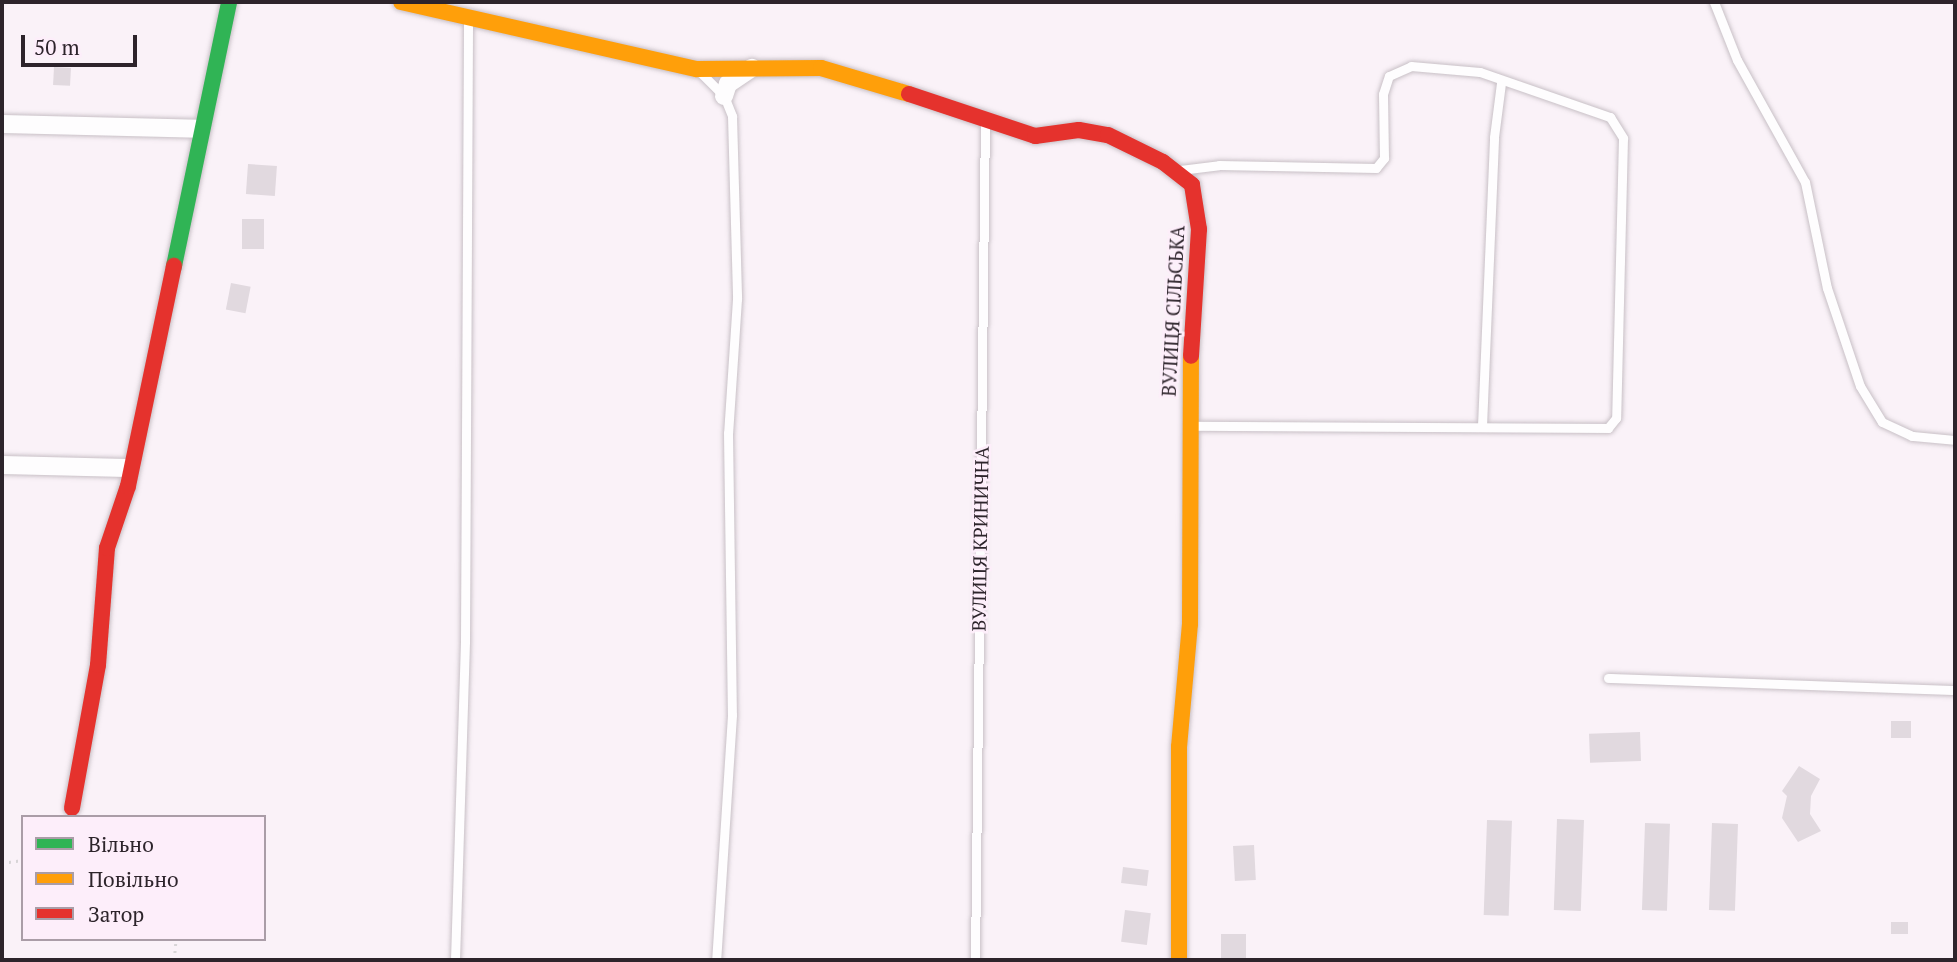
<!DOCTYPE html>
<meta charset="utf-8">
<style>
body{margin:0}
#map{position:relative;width:1957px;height:962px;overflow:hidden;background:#faf2f8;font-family:"PT Serif",serif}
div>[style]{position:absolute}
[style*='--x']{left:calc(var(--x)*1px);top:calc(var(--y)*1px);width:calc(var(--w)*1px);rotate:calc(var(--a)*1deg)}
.building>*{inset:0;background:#e1d9df;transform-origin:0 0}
.path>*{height:2.5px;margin-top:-1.25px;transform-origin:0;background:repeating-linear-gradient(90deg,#d8d5d7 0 2px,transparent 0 7px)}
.roads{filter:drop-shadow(0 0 2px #c8c0c6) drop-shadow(0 0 2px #c8c0c6)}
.lane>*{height:9px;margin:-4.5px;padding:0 4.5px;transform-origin:4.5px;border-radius:4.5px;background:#fefdfe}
.street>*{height:18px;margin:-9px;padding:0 9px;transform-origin:9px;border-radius:9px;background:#fefdfe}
.fast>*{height:16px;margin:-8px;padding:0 8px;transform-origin:8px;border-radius:8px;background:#30b455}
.slow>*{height:16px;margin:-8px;padding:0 8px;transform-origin:8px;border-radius:8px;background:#ff9f0a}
.jam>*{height:16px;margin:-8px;padding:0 8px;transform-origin:8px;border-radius:8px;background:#e5322d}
span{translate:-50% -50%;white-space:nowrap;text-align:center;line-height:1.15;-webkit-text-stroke:5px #fdeefa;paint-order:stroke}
.street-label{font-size:19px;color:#2d242b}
.frame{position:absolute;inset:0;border:4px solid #2d242b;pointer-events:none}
.legend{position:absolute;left:21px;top:815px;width:245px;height:126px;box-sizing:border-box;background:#fdeefa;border:2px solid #aa9da7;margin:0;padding:9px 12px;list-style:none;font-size:21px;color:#2d242b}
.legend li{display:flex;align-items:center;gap:14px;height:35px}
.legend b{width:35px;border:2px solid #aa9da7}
.scale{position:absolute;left:21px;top:35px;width:116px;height:32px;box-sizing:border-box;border:4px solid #2d242b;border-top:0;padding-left:9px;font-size:21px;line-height:24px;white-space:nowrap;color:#2d242b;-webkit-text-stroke:5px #fdeefa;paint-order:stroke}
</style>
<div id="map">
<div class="building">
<div style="left:54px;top:67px;width:17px;height:18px;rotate:3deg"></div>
<div style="left:248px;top:164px;width:29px;height:30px;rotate:4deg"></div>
<div style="left:242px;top:219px;width:22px;height:30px"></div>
<div style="left:231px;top:283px;width:20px;height:27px;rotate:11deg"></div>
<div style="left:1891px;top:721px;width:20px;height:17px"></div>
<div style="left:1640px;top:732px;width:29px;height:51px;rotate:88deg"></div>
<div style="clip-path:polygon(1799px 766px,1820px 779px,1811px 796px,1810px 814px,1821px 831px,1798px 842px,1782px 818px,1787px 796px,1782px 791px)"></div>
<div style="left:1557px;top:819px;width:27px;height:91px;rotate:2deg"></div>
<div style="left:1487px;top:820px;width:25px;height:95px;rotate:2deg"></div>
<div style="left:1645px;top:823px;width:25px;height:87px;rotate:2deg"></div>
<div style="left:1712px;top:823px;width:26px;height:87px;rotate:2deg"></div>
<div style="left:1254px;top:845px;width:35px;height:21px;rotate:87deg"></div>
<div style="left:1123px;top:867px;width:26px;height:16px;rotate:7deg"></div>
<div style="left:1125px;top:910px;width:26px;height:32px;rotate:7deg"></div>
<div style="left:1891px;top:922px;width:17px;height:12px"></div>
<div style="left:1221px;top:934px;width:25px;height:24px"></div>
</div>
<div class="path">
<div style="--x:2;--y:863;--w:21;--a:-8"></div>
<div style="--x:174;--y:960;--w:21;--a:-85"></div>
</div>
<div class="roads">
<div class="lane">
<div style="--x:1714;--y:2;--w:62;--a:68.4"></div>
<div style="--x:1737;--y:60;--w:140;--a:60.9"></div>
<div style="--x:1805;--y:182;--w:108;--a:78.3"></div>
<div style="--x:1827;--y:288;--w:103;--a:71.4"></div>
<div style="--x:1860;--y:386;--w:42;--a:58.6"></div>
<div style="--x:1882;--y:422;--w:33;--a:25"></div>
<div style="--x:1912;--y:436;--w:43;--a:5.3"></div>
<div style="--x:701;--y:73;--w:33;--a:45"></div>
<div style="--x:724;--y:96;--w:22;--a:68"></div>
<div style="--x:732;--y:116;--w:183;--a:88.4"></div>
<div style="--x:737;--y:299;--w:134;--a:93.8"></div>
<div style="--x:728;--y:433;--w:282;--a:89.2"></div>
<div style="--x:732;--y:715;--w:246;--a:93.7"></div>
<div style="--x:1180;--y:170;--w:39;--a:-7"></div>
<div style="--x:1219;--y:165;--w:157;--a:1.1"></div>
<div style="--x:1376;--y:168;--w:13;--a:-51"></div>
<div style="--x:1384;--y:158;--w:64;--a:-90.9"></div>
<div style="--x:1383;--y:94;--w:19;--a:-72"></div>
<div style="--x:1389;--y:76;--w:24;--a:-24"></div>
<div style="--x:1411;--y:66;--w:69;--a:5"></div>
<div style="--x:1480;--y:72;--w:138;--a:19.1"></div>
<div style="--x:1610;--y:117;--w:25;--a:58"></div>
<div style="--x:1623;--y:138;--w:280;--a:91.4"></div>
<div style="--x:1616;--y:418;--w:13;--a:129"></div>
<div style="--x:1608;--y:428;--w:417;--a:-179.7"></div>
<div style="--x:1482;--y:426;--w:289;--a:-87.6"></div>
<div style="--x:1494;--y:137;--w:54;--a:-82.6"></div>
<div style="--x:1608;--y:678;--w:347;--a:2"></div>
<div style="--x:455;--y:960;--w:318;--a:-88.2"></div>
<div style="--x:465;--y:642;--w:621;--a:-89.72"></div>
<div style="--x:975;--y:960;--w:838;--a:-89.32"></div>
</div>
<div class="street">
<div style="--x:724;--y:96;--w:13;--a:-72"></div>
<div style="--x:728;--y:84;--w:29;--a:-34"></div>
<div style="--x:2;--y:124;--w:198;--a:1.4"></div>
<div style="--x:2;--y:465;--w:126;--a:1.4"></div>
</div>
<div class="fast">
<div style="--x:174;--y:266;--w:270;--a:-78.2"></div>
</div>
<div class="slow">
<div style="--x:401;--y:2;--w:303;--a:12.8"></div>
<div style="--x:697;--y:69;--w:124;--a:-0.5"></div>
<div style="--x:821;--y:68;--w:92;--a:16.5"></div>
<div style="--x:1179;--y:960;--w:213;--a:-90"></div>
<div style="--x:1179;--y:747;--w:123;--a:-84.9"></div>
<div style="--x:1190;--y:624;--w:268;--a:-89.8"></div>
</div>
<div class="jam">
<div style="--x:909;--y:94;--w:133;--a:18.4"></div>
<div style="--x:1035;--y:136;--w:44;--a:-7.8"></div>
<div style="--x:1079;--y:130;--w:29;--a:10"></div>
<div style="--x:1108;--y:135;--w:61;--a:26.1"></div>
<div style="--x:1163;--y:162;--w:37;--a:38"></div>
<div style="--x:1192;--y:185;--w:45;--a:81"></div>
<div style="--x:1199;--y:229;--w:127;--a:93.6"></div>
<div style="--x:72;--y:808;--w:145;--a:-79.7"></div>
<div style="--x:98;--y:665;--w:117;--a:-85.6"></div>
<div style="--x:107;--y:548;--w:65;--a:-71.3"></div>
<div style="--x:128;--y:486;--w:225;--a:-78.2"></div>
</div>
</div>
<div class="street-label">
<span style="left:1173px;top:311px;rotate:-87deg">ВУЛИЦЯ СІЛЬСЬКА</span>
<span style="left:980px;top:539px;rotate:-89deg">ВУЛИЦЯ КРИНИЧНА</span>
</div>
<div class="frame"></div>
<ul class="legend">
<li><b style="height:9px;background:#30b455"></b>Вільно</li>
<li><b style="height:9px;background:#ff9f0a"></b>Повільно</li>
<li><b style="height:9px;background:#e5322d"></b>Затор</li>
</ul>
<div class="scale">50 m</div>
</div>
